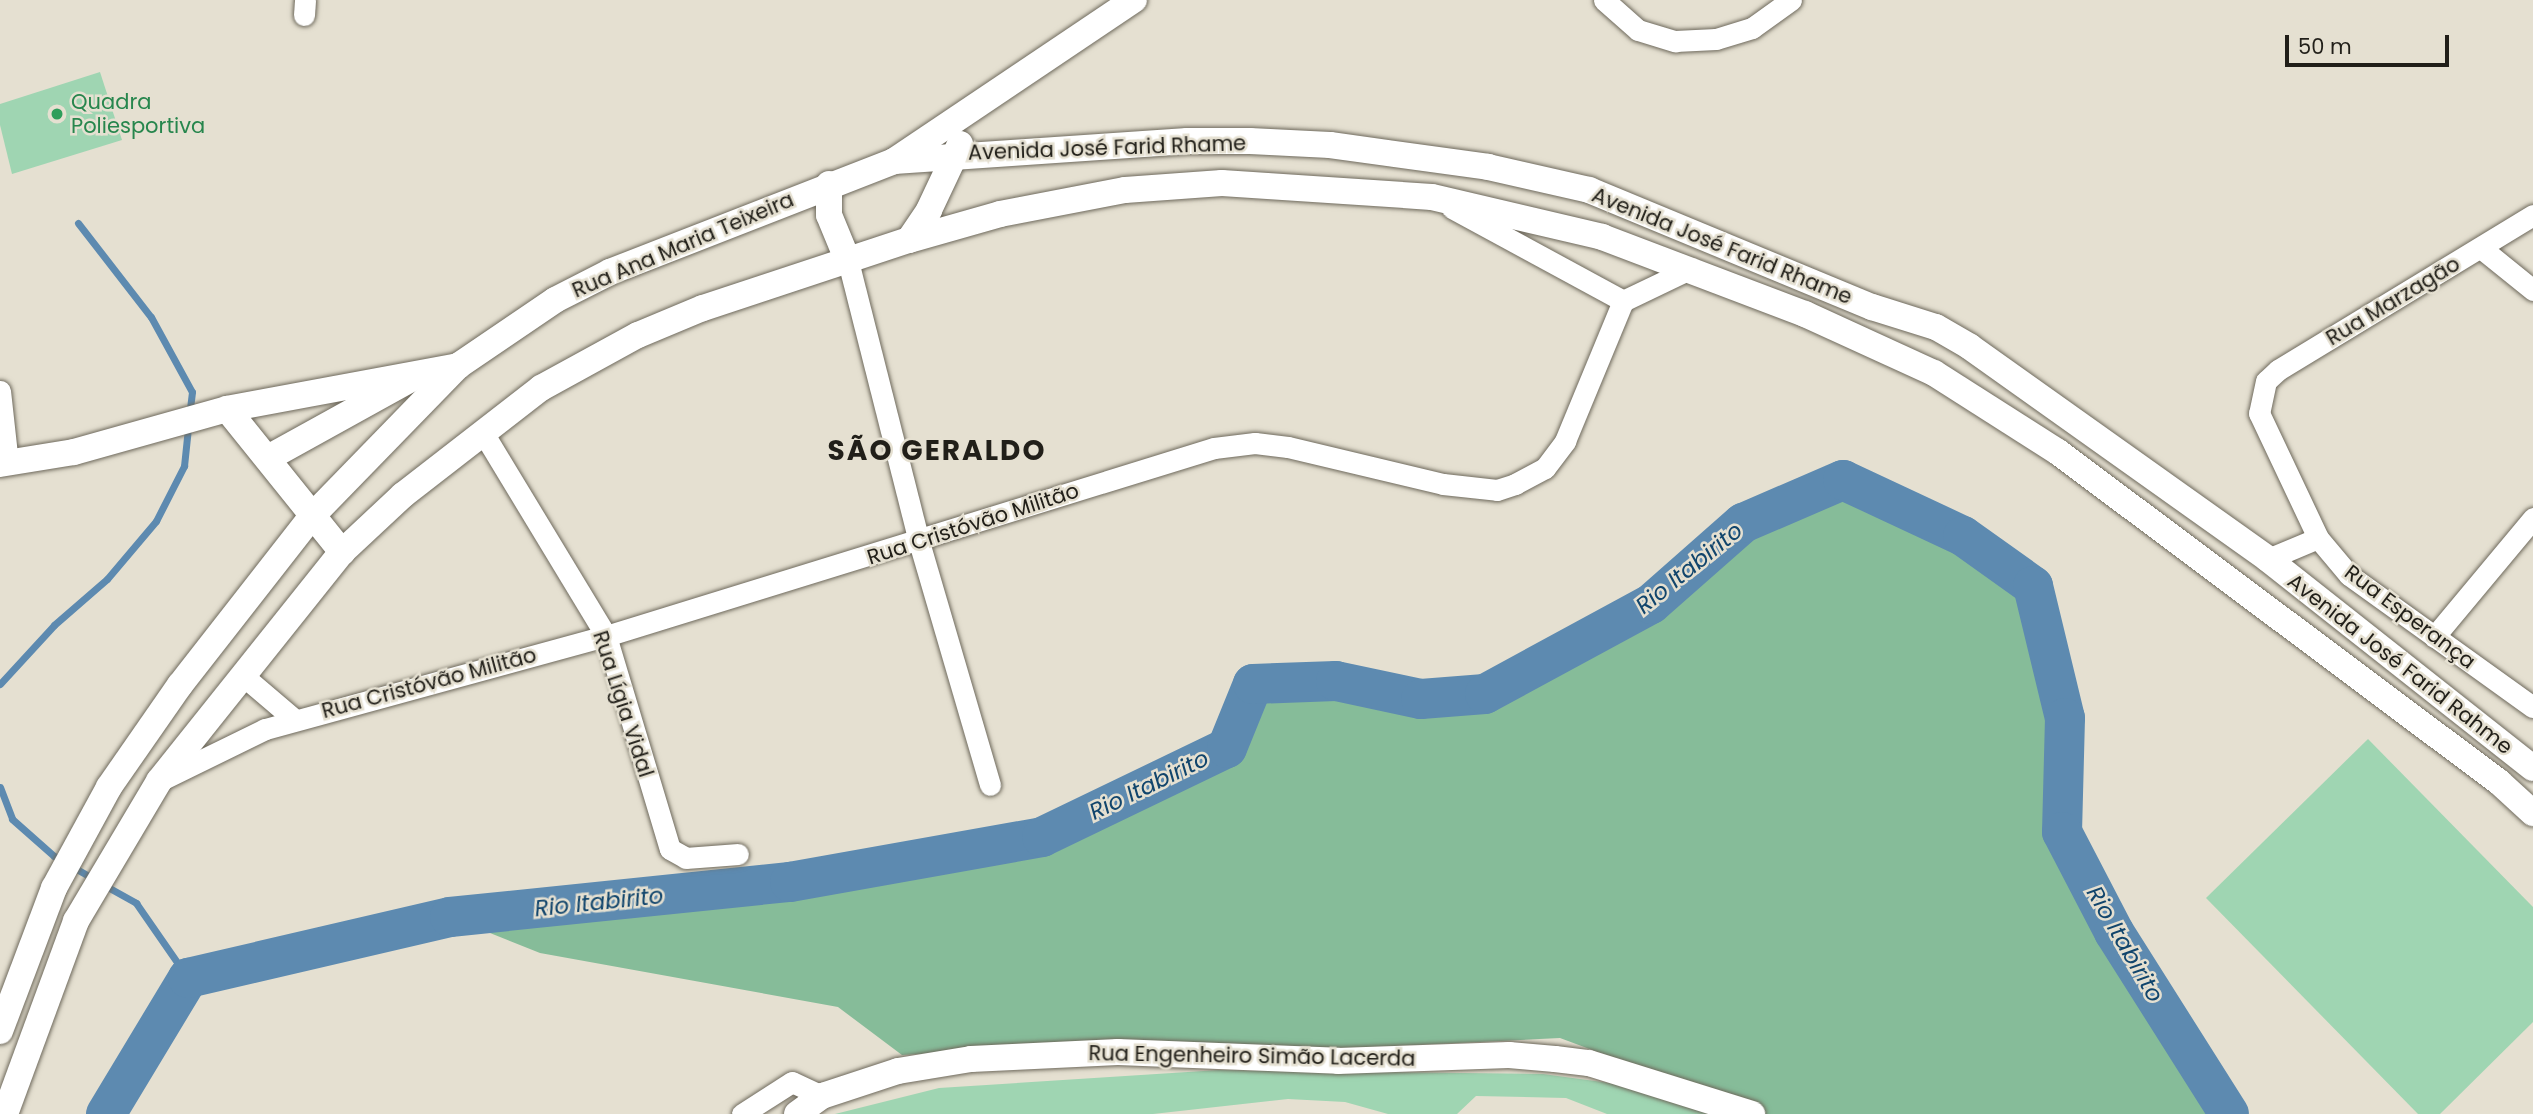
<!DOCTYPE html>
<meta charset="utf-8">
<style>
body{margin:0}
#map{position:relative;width:2533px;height:1114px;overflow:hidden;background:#e5e0d1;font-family:Poppins,sans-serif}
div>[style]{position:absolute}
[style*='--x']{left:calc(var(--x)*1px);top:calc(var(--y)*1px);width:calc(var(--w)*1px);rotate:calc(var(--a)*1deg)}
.green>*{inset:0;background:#9fd5b2}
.forest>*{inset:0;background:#86bc99}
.stream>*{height:7px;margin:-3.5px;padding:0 3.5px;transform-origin:3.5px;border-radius:3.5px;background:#5d8ab0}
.river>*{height:40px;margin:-20px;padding:0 20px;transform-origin:20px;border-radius:20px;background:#5d8ab0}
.roads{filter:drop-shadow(0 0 2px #6e695c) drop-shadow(0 0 2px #6e695c)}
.minor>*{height:21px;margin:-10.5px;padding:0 10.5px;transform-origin:10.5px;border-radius:10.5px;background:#fff}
.tertiary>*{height:26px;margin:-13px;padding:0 13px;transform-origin:13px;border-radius:13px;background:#fff}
.dots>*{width:19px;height:19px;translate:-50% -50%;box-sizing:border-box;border:4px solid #e5e0d1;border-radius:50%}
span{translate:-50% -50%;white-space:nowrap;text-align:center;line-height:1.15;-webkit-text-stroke:5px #e5e0d1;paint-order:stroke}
.leisure-label{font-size:21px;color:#27864d}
.left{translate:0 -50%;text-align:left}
.street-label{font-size:21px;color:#211f19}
.water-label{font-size:23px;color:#11456c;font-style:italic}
.district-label{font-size:28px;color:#211f19;font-weight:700;letter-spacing:2px}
.scale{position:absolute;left:2285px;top:35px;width:164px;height:32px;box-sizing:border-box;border:4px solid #211f19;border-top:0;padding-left:9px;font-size:21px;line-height:24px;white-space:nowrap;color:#211f19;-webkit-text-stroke:5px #e5e0d1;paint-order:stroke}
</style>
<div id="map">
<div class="green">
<div style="clip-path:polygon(100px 72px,122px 140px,12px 174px,0 125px,0 104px)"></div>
<div style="clip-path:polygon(2368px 739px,2533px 907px,2533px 1022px,2440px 1114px,2418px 1114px,2206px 898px)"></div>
<div style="clip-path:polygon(1219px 1070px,1543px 1074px,1669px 1091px,1715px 1114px,1607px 1114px,1566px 1098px,1476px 1096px,1457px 1114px,1388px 1114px,1345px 1102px,1288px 1099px,1153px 1114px,835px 1114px,939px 1088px)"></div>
</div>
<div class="forest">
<div style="clip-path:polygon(1843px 480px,1963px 536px,2033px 586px,2065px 718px,2062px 832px,2114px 932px,2229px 1114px,1764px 1114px,1560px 1038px,1331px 1049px,1113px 1043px,902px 1055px,838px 1007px,540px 953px,450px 917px,790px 882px,1042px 837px,1227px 748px,1253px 684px,1336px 681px,1421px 698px,1485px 694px,1651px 604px,1743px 523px)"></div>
</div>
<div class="stream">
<div style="--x:78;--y:223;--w:119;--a:52.2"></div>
<div style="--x:151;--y:317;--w:85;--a:61.3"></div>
<div style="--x:192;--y:392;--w:23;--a:97"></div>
<div style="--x:0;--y:684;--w:80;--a:-47.5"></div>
<div style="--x:54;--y:625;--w:70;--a:-41"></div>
<div style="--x:107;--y:579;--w:76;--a:-49.8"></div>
<div style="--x:156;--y:521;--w:62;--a:-63"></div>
<div style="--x:184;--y:466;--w:39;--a:-84"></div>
<div style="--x:0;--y:787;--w:34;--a:69"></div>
<div style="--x:12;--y:819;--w:56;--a:41.4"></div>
<div style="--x:54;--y:856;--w:46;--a:29.9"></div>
<div style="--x:104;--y:885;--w:37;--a:29"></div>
<div style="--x:136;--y:903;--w:91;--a:55.3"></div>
</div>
<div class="river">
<div style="--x:106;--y:1114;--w:159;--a:-58.9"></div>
<div style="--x:188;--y:978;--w:269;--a:-13.1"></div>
<div style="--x:450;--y:917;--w:342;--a:-5.9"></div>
<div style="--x:790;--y:882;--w:256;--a:-10.1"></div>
<div style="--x:1042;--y:837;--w:205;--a:-25.7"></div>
<div style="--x:1227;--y:748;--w:69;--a:-67.9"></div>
<div style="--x:1253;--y:684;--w:83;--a:-2.1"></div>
<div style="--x:1336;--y:681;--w:87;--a:12"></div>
<div style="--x:1421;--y:699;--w:64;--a:-4.5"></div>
<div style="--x:1485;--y:694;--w:189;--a:-28.5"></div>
<div style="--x:1651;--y:604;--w:123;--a:-41.4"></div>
<div style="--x:1743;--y:523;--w:109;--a:-23.3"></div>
<div style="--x:1843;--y:480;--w:132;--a:25"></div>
<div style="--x:1963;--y:536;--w:86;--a:35.5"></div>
<div style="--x:2033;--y:586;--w:136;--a:76.4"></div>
<div style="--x:2065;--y:718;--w:114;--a:91.5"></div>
<div style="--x:2062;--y:832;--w:113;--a:62.5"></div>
<div style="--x:2114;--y:932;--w:215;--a:57.7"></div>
</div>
<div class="roads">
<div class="minor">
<div style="--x:1604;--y:0;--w:45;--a:41.4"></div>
<div style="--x:1638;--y:30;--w:39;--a:17"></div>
<div style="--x:1675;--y:41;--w:41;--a:-2.8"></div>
<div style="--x:1716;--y:39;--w:38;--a:-17"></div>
<div style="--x:1752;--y:28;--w:48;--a:-35.7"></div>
<div style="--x:304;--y:15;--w:15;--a:-86"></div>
<div style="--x:1452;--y:208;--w:195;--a:28.5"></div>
<div style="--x:2533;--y:215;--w:298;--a:148.7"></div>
<div style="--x:2278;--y:370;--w:16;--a:137"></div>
<div style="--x:2266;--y:381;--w:33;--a:102"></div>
<div style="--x:2259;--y:413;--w:138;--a:64.7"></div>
<div style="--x:2318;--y:538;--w:48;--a:50"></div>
<div style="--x:2349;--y:575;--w:226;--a:35.7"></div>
<div style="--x:2481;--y:248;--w:67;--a:38.9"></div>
<div style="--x:848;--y:261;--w:290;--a:75.8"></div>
<div style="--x:919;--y:542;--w:253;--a:73.7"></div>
<div style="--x:0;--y:391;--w:72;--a:83.7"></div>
<div style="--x:482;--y:431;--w:240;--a:58.8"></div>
<div style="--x:606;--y:636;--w:222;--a:73.3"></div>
<div style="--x:670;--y:849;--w:18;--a:29"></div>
<div style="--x:686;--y:858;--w:52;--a:-4.4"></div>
<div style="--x:2268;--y:559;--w:54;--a:-22.8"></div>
<div style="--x:2434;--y:637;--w:155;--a:-50.2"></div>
<div style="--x:241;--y:674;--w:71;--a:40.4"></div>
<div style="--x:161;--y:780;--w:116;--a:-26.1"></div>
<div style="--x:265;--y:729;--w:353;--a:-15.3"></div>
<div style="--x:606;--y:636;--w:636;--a:-17.18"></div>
<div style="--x:1214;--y:448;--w:41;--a:-7"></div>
<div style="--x:1255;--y:443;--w:33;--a:7"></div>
<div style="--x:1288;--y:447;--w:159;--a:13.4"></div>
<div style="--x:1443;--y:484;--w:54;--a:6.3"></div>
<div style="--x:1497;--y:490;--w:19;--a:-18"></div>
<div style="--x:1515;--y:484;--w:34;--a:-28"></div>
<div style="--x:1545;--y:468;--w:34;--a:-53"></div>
<div style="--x:1565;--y:441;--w:152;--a:-67.5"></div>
<div style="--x:1623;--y:301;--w:76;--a:-25.6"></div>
<div style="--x:742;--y:1114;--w:59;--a:-32.6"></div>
<div style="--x:792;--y:1082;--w:33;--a:25"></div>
</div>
<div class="tertiary">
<div style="--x:894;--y:161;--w:294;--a:-3.9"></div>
<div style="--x:1187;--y:141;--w:63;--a:0"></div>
<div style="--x:1250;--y:141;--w:80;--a:2.9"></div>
<div style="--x:1330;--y:145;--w:160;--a:7.9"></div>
<div style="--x:1488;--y:167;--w:104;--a:12.8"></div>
<div style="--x:1589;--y:190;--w:306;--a:22.5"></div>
<div style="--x:1872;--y:307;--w:67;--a:17.4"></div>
<div style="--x:1936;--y:327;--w:39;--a:30"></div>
<div style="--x:1970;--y:347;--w:366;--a:35.4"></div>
<div style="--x:2268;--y:559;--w:337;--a:38.3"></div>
<div style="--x:829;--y:184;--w:31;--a:90"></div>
<div style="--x:829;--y:215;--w:50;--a:67.6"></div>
<div style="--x:909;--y:240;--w:36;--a:-56"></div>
<div style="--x:929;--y:210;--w:73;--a:-64.8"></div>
<div style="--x:227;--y:409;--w:184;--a:51.2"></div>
<div style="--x:268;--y:458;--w:163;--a:-28.9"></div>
<div style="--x:0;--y:464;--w:75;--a:-9.2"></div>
<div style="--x:74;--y:452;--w:159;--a:-15.7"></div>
<div style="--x:227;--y:409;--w:235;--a:-10.5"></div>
<div style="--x:458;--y:366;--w:117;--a:-34.2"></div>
<div style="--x:555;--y:300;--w:62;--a:-27"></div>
<div style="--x:610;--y:272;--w:305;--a:-21.3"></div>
<div style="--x:894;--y:161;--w:289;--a:-33.9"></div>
<div style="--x:0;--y:1031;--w:153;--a:-69.3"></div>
<div style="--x:54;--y:888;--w:115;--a:-61.4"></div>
<div style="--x:109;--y:787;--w:124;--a:-55.2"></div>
<div style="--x:180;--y:685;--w:216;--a:-52"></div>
<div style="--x:313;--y:515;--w:208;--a:-45.8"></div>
<div style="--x:5;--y:1114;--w:206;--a:-69.8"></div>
<div style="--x:76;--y:921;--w:163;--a:-59.3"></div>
<div style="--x:159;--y:781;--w:293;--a:-51.4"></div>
<div style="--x:342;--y:552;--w:83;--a:-43.1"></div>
<div style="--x:403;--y:495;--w:175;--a:-37.8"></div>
<div style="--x:541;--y:388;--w:111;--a:-28.7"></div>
<div style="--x:638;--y:335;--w:70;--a:-22.6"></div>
<div style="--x:703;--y:308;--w:217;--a:-18.3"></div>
<div style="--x:909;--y:240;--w:95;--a:-15.9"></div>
<div style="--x:1000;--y:214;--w:127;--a:-10.9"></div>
<div style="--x:1125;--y:190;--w:97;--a:-4.1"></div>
<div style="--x:1222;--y:183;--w:210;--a:3.8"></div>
<div style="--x:1432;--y:197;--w:175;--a:13.2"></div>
<div style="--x:1602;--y:237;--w:217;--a:20.8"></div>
<div style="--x:1805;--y:314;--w:142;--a:24.6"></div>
<div style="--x:1934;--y:373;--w:147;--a:32.5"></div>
<div style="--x:2058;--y:452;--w:551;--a:36.81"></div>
<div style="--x:2499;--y:782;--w:46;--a:42.4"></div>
<div style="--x:797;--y:1114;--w:31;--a:-36"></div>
<div style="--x:822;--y:1096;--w:80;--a:-18.2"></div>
<div style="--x:898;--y:1071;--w:74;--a:-9.3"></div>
<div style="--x:971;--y:1059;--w:147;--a:-2.7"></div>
<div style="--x:1118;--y:1052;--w:220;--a:2.3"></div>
<div style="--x:1338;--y:1061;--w:171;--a:-2"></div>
<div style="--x:1509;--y:1055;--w:46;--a:5"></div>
<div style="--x:1555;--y:1059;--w:34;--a:7"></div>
<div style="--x:1589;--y:1063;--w:171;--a:17.4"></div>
</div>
</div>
<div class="dots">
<div style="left:57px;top:114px;background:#2e9e5b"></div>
</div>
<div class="leisure-label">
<span class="left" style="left:71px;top:114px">Quadra<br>Poliesportiva</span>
</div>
<div class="street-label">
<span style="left:1107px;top:148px;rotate:-2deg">Avenida José Farid Rhame</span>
<span style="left:683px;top:245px;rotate:-23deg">Rua Ana Maria Teixeira</span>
<span style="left:1722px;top:246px;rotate:22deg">Avenida José Farid Rhame</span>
<span style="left:2393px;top:301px;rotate:-31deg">Rua Marzagão</span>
<span style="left:973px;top:524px;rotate:-18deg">Rua Cristóvão Militão</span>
<span style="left:2410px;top:617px;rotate:37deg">Rua Esperança</span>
<span style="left:2400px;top:664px;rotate:38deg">Avenida José Farid Rahme</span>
<span style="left:429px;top:683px;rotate:-15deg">Rua Cristóvão Militão</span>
<span style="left:623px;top:704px;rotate:72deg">Rua Lígia Vidal</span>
<span style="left:1252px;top:1056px;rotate:1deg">Rua Engenheiro Simão Lacerda</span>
</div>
<div class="water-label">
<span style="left:1689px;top:568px;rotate:-39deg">Rio Itabirito</span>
<span style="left:1149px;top:785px;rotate:-26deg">Rio Itabirito</span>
<span style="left:599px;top:902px;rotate:-6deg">Rio Itabirito</span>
<span style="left:2125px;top:944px;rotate:60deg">Rio Itabirito</span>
</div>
<div class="district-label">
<span style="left:937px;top:451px">SÃO GERALDO</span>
</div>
<div class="scale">50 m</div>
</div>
